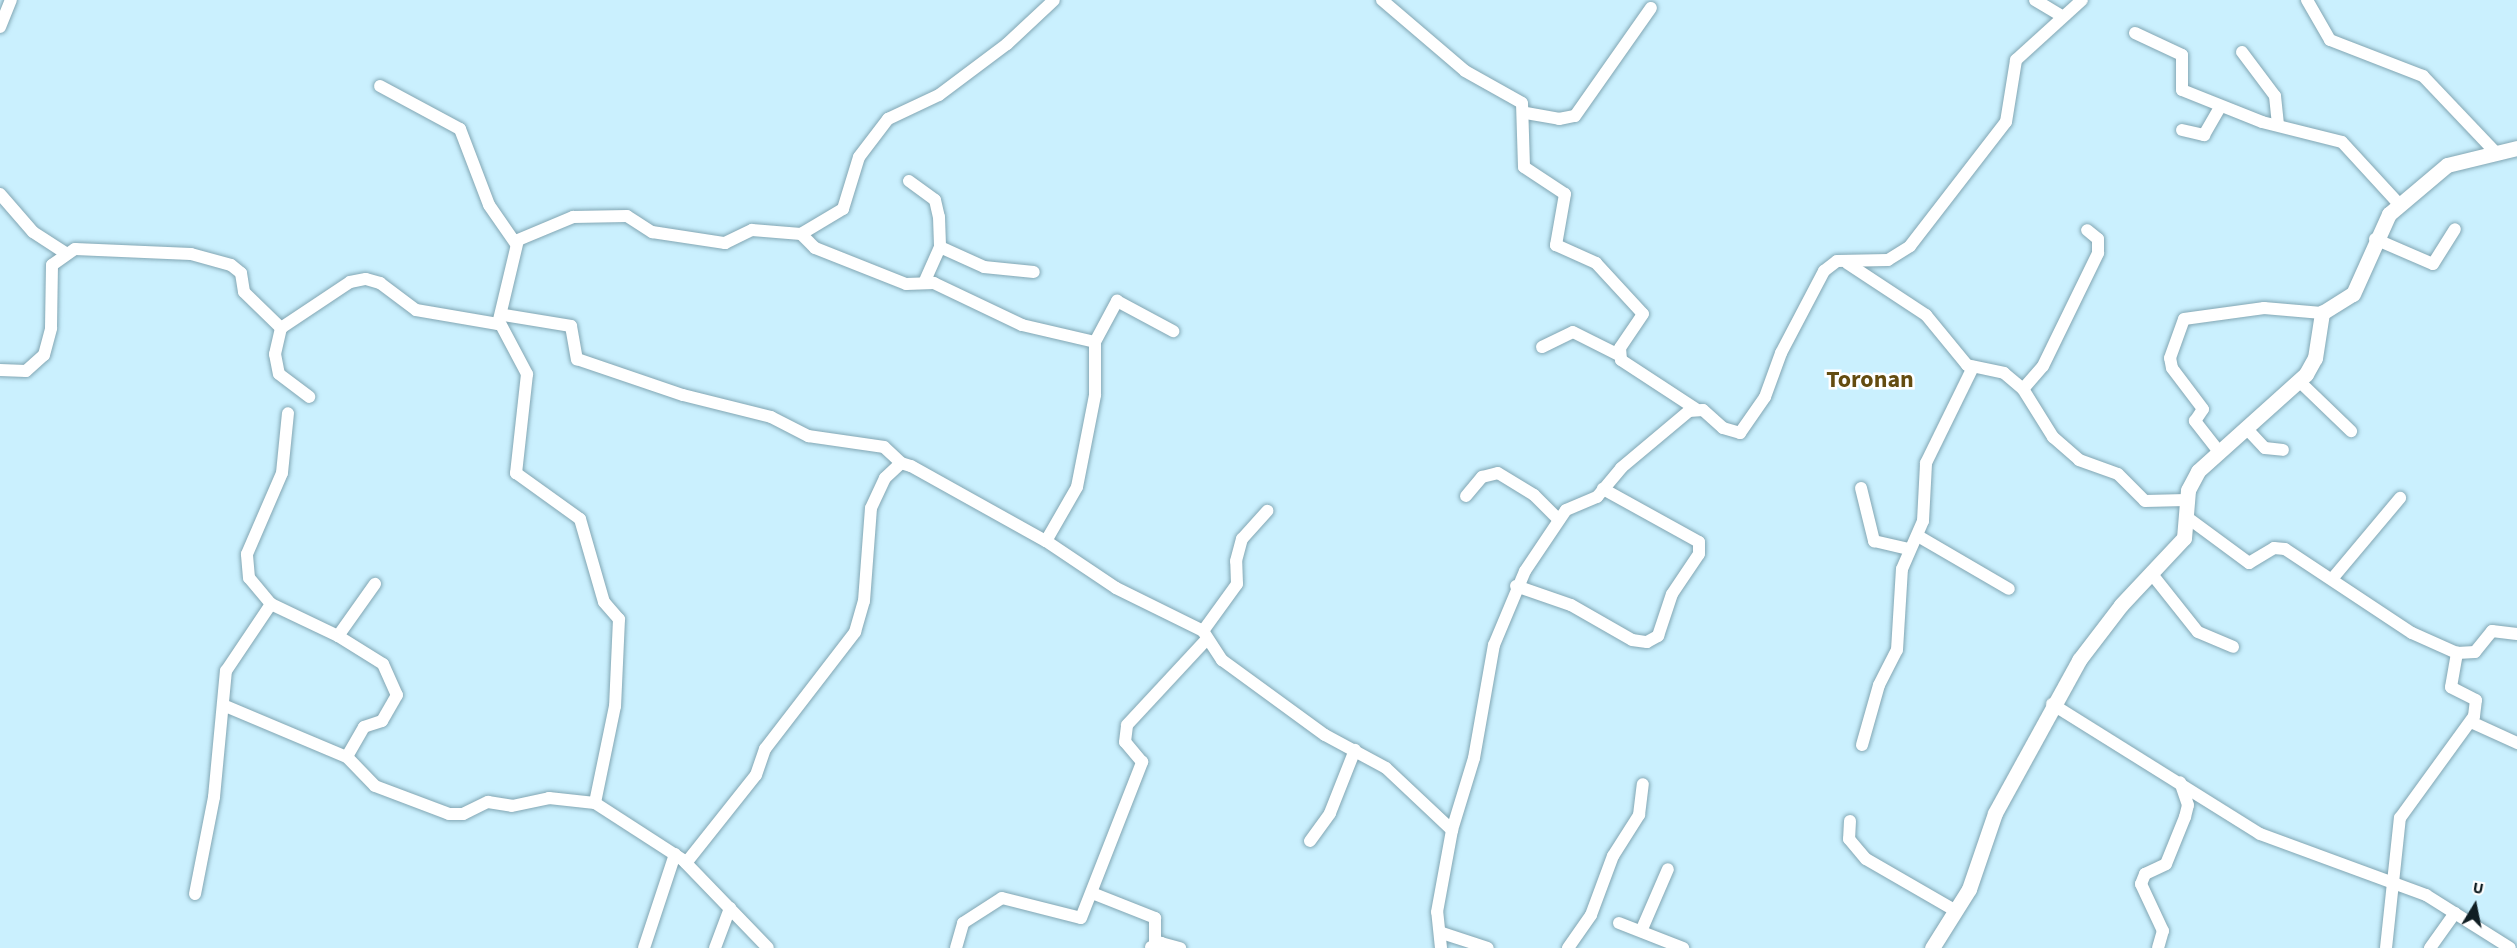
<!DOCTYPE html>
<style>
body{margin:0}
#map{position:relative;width:2517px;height:948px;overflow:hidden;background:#caf0fe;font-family:"Source Sans 3",sans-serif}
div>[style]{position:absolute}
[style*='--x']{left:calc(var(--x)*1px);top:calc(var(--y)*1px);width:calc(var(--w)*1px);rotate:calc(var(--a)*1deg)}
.roads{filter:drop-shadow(0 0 2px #82a6b3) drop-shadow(0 0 2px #82a6b3)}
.minor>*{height:12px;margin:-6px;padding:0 6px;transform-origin:6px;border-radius:6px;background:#fff}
.tertiary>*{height:15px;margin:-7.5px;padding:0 7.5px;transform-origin:7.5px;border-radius:7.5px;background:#fff}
span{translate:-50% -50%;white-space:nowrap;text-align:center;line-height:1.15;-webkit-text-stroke:5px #fff;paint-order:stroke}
.quarter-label{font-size:24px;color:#644c10;font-weight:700}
.north{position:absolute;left:2445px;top:876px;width:60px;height:60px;-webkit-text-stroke:4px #fff;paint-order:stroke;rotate:10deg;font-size:16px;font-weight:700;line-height:24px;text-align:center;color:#101e23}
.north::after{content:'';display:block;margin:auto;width:21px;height:27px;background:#101e23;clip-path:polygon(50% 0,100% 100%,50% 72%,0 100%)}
</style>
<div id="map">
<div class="roads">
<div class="minor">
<div style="--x:1382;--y:0;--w:109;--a:40.5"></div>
<div style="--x:1465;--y:71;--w:65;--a:29.3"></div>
<div style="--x:1522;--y:103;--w:64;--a:88.2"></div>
<div style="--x:1524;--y:167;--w:49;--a:33.4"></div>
<div style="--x:1565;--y:194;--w:52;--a:100"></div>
<div style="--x:1556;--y:245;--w:44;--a:24.2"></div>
<div style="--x:1596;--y:263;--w:69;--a:47.3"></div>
<div style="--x:1643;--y:314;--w:41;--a:124.1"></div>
<div style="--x:1620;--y:348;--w:12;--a:85"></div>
<div style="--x:1621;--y:360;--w:90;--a:33.2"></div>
<div style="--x:2035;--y:0;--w:29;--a:31"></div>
<div style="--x:2307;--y:0;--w:46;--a:60.1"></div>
<div style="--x:2330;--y:40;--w:100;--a:21.2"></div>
<div style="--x:2423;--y:76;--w:106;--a:46.5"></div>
<div style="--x:0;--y:27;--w:29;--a:-68"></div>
<div style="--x:2135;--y:33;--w:52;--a:25.1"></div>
<div style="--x:2182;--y:55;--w:35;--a:90"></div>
<div style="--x:2182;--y:90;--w:86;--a:21.8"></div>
<div style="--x:2262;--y:122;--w:82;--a:14"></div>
<div style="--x:2342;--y:142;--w:84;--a:47.4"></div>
<div style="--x:2242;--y:52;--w:55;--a:53.1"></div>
<div style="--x:2275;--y:96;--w:27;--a:84"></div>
<div style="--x:380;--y:86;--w:91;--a:28.3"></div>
<div style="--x:460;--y:129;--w:81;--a:69.1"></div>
<div style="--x:489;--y:205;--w:47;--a:55.3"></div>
<div style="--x:1526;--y:113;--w:34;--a:10"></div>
<div style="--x:1559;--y:119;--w:16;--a:-11"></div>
<div style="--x:1575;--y:116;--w:132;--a:-54.9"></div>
<div style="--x:2182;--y:130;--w:23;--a:13"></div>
<div style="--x:2204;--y:135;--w:32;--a:-60"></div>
<div style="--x:909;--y:181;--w:32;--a:36"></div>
<div style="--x:935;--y:200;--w:17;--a:77"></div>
<div style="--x:939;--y:217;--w:30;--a:88"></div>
<div style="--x:940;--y:247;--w:39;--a:114"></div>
<div style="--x:0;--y:194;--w:50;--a:49"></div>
<div style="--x:33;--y:232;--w:37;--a:33"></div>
<div style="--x:2375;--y:239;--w:63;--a:23.3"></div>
<div style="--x:2433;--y:264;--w:41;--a:-57.8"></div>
<div style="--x:940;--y:247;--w:48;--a:24.4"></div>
<div style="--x:984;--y:267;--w:50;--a:5.7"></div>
<div style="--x:1847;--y:263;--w:95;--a:33.4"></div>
<div style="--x:1926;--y:315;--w:65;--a:50.6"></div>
<div style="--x:1967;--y:365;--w:38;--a:12"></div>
<div style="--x:2004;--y:373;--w:25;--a:40"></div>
<div style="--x:2023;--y:389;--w:57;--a:58"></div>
<div style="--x:2053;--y:437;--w:35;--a:41"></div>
<div style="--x:2079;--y:460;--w:41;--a:19.7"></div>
<div style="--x:2118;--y:474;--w:38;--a:45"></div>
<div style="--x:2145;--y:501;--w:41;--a:-1.4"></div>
<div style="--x:504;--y:315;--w:68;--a:9.3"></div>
<div style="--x:571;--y:326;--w:34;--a:80"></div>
<div style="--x:577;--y:359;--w:112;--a:18.8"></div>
<div style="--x:683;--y:395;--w:91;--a:14"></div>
<div style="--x:771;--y:417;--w:42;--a:27.2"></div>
<div style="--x:808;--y:436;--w:77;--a:8.2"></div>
<div style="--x:884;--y:447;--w:23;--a:43"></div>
<div style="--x:500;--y:323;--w:58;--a:62.1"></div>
<div style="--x:527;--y:374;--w:100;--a:96.3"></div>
<div style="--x:516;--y:473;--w:79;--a:35.7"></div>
<div style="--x:580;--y:519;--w:86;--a:73.9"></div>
<div style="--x:604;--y:602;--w:23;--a:49"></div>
<div style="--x:619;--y:619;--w:87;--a:92.6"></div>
<div style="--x:615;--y:706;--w:99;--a:101.7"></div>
<div style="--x:595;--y:803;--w:105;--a:32.9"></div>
<div style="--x:683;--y:860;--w:122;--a:46"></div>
<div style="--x:281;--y:328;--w:27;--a:103"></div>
<div style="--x:275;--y:354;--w:20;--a:79"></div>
<div style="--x:279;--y:374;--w:38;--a:37"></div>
<div style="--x:1095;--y:342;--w:47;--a:-61.8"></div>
<div style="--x:1117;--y:301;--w:64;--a:28.2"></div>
<div style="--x:1542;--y:347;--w:34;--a:-26"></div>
<div style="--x:1573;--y:332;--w:51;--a:26.6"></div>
<div style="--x:0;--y:370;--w:26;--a:2"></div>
<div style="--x:26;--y:371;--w:24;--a:-42"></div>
<div style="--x:44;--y:355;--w:28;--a:-75"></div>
<div style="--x:51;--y:328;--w:63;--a:-89.1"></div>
<div style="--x:52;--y:265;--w:28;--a:-35"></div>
<div style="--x:75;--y:249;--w:116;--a:2.5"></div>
<div style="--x:191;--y:254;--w:41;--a:15.4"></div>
<div style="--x:231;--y:265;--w:13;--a:39"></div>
<div style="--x:241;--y:273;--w:19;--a:81"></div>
<div style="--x:244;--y:292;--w:52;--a:44.2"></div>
<div style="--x:281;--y:328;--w:83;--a:-33.7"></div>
<div style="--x:350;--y:282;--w:16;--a:-11"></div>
<div style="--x:366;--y:279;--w:15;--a:16"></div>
<div style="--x:380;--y:283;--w:45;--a:36.9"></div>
<div style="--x:416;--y:310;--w:83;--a:9.7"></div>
<div style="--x:498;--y:324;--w:86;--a:-76.6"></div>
<div style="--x:518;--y:240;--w:60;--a:-22.7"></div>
<div style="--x:573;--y:217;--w:54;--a:-1.1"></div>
<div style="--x:627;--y:216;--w:30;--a:33"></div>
<div style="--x:652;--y:232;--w:74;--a:8.6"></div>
<div style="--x:725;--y:243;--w:30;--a:-26"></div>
<div style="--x:752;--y:230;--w:49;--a:4.7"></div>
<div style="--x:801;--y:234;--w:49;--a:-30.8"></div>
<div style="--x:843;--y:209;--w:54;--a:-72.9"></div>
<div style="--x:859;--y:157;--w:48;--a:-52.7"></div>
<div style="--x:888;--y:119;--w:56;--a:-25.2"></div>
<div style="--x:939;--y:95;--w:85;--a:-36.9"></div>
<div style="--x:1007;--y:44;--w:64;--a:-43.1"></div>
<div style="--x:2300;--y:382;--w:71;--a:43.9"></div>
<div style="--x:2023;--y:389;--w:30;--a:-49"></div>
<div style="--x:2043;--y:366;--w:126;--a:-64"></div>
<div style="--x:2098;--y:253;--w:14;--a:-90"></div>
<div style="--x:2098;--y:239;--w:14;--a:-141"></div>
<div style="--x:2247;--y:429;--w:26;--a:47"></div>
<div style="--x:2265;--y:448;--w:18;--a:6"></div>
<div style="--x:2220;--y:453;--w:41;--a:-128"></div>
<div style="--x:2195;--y:421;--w:14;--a:-56"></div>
<div style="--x:2203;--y:409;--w:51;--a:-127.1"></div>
<div style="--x:2172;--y:368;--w:10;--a:-101"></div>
<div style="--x:2170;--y:358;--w:41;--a:-70.3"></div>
<div style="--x:2184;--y:319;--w:81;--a:-7.8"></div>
<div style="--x:2264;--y:308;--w:58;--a:4.9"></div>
<div style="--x:1861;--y:488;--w:55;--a:76.2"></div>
<div style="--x:1874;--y:541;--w:36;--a:13"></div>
<div style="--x:1466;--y:496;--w:25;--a:-50"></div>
<div style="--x:1482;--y:477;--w:16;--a:-14"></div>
<div style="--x:1498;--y:473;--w:42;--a:31.4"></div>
<div style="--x:1534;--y:495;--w:35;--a:45"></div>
<div style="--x:2188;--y:518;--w:76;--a:36.4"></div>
<div style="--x:2249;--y:563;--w:29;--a:-31"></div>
<div style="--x:2274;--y:548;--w:11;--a:5"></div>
<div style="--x:2285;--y:549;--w:152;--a:33.5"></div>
<div style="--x:2412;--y:633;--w:49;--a:24"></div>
<div style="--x:2457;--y:653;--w:18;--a:-3"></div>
<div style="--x:2475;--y:652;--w:27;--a:-51"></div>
<div style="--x:2492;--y:631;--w:25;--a:7"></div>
<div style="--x:1918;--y:536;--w:105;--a:30.2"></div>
<div style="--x:1046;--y:541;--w:84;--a:33.9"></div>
<div style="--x:1116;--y:588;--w:97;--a:26.3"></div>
<div style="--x:1203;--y:631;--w:35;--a:57"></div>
<div style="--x:1222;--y:660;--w:127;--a:36.1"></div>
<div style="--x:1325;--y:735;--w:69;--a:28.4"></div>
<div style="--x:1386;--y:768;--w:91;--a:43.2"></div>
<div style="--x:2151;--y:573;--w:75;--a:51.5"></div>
<div style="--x:2198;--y:632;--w:38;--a:23"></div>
<div style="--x:2332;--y:579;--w:106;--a:-50"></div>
<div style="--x:1516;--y:586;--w:58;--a:19.1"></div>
<div style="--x:1571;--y:605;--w:70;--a:29.8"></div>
<div style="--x:1632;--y:640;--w:15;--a:8"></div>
<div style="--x:1647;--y:642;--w:13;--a:-29"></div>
<div style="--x:1658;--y:636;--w:44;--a:-71.6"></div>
<div style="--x:1672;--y:594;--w:48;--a:-56"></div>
<div style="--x:1699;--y:554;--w:12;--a:-90"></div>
<div style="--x:1699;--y:542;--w:110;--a:-151.1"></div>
<div style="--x:271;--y:604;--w:34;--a:-130"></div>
<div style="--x:249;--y:578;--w:24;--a:-95"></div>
<div style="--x:247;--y:554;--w:88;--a:-66.6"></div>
<div style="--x:282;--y:473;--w:60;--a:-84.3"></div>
<div style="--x:1203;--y:631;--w:58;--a:-54.1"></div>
<div style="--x:1237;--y:584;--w:23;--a:-92"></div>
<div style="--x:1236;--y:561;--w:23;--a:-75"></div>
<div style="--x:1242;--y:539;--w:38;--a:-48"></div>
<div style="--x:338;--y:636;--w:53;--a:31.9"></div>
<div style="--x:383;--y:664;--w:34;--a:66"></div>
<div style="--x:397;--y:695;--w:30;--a:120"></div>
<div style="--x:382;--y:721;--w:19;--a:162"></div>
<div style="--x:364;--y:727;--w:34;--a:120"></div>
<div style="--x:2052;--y:704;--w:245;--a:32"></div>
<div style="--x:2260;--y:834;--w:177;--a:20.2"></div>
<div style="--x:2426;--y:895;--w:99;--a:32.2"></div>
<div style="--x:223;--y:705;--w:134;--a:22.8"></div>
<div style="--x:347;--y:757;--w:40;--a:46"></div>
<div style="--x:375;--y:786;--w:79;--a:20.7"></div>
<div style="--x:449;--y:814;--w:14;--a:0"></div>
<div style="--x:463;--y:814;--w:28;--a:-26"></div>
<div style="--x:488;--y:802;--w:24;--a:9"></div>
<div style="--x:512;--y:806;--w:38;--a:-12"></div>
<div style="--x:549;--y:798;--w:46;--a:6.2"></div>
<div style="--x:2471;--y:722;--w:51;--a:24.5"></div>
<div style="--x:1862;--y:745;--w:62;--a:-74.2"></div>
<div style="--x:1879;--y:685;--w:39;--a:-63"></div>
<div style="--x:1897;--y:650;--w:81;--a:-86.5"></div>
<div style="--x:1902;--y:569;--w:52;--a:-66.4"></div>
<div style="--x:1923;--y:521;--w:58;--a:-87"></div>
<div style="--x:1926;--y:463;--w:107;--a:-63.9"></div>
<div style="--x:1850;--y:821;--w:18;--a:93"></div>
<div style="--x:1849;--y:839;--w:26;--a:50"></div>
<div style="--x:1866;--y:859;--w:104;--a:30"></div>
<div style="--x:1310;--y:841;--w:34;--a:-54"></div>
<div style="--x:1330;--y:813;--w:68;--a:-68.4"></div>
<div style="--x:686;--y:863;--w:112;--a:-51.5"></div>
<div style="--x:756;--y:775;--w:28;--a:-71"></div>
<div style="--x:765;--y:749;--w:148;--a:-52.4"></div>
<div style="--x:855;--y:632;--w:32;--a:-74"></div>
<div style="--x:864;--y:601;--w:93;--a:-85.7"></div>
<div style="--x:871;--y:508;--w:33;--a:-65"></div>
<div style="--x:885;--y:478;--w:22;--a:-43"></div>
<div style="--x:901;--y:463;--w:10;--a:17"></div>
<div style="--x:911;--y:466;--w:154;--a:29.1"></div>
<div style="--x:1046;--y:541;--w:62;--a:-60.1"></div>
<div style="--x:1077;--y:487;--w:94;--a:-78.9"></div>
<div style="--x:1095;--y:395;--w:53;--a:-90"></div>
<div style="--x:1095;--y:342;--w:75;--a:-166.9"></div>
<div style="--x:1022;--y:325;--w:98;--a:-154.5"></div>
<div style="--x:934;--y:283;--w:28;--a:178"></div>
<div style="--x:906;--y:284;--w:98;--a:-158.4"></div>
<div style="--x:815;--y:248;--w:20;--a:-135"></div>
<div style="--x:1092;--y:893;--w:68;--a:21.6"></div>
<div style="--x:1155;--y:918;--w:26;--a:90"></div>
<div style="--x:195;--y:894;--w:99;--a:-78.9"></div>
<div style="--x:214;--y:797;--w:127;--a:-84.6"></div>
<div style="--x:226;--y:671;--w:81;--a:-56.1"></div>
<div style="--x:271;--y:604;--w:74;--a:25.5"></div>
<div style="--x:338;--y:636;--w:64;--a:-54.6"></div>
<div style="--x:1619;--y:923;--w:69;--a:21.3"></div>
<div style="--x:1642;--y:929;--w:65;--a:-66.6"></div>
<div style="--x:1442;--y:933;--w:48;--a:18.1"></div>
<div style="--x:1151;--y:947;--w:11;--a:-22"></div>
<div style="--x:1161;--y:943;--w:20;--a:15"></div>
<div style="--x:644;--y:948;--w:99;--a:-71.7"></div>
<div style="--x:715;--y:948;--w:43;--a:-69.4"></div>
<div style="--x:956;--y:948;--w:26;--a:-74"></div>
<div style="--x:963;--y:923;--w:46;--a:-32.7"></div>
<div style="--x:1002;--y:898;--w:81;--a:14.2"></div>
<div style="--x:1081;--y:918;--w:168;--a:-68.6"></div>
<div style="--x:1142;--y:762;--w:26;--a:-130"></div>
<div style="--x:1125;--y:742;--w:17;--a:-83"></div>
<div style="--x:1127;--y:725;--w:116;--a:-47.1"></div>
<div style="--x:1441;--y:948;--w:36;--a:-96"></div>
<div style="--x:1437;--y:912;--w:83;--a:-79.6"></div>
<div style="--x:1452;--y:830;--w:75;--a:-73"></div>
<div style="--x:1474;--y:758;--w:115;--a:-80"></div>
<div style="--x:1494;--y:645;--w:80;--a:-67.3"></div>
<div style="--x:1525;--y:571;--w:73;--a:-56.1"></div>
<div style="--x:1566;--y:510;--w:34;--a:-23"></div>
<div style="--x:1597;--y:497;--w:38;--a:-50"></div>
<div style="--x:1621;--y:468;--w:89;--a:-40"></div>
<div style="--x:1689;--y:411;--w:14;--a:-4"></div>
<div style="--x:1703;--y:410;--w:27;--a:42"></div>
<div style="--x:1723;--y:428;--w:18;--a:16"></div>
<div style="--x:1740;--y:433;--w:44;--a:-55.2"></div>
<div style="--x:1765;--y:397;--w:47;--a:-70"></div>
<div style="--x:1781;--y:353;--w:93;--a:-62.3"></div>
<div style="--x:1824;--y:271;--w:16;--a:-38"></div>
<div style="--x:1837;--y:261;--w:51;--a:-1.1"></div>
<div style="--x:1888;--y:260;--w:26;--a:-32"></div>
<div style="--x:1910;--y:246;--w:157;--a:-52.3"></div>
<div style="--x:2006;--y:122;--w:63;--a:-80.8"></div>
<div style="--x:2016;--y:60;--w:89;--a:-42.3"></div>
<div style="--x:1568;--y:948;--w:40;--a:-55.1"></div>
<div style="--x:1591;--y:915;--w:63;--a:-69.6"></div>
<div style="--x:1613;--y:856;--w:49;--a:-57.6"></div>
<div style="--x:1639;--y:815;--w:31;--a:-83"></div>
<div style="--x:2158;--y:948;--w:18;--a:-74"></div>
<div style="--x:2163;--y:931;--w:52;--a:-115.1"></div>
<div style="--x:2141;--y:884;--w:11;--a:-68"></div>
<div style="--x:2145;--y:874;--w:23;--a:-25"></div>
<div style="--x:2166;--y:864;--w:51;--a:-68"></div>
<div style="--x:2185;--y:817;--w:12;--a:-76"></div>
<div style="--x:2188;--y:805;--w:24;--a:-109"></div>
<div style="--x:2386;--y:948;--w:131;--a:-83.9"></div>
<div style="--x:2400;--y:818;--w:126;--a:-54"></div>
<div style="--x:2474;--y:716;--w:16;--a:-83"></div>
<div style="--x:2476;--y:700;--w:28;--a:-153"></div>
<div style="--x:2451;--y:687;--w:35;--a:-80"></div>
<div style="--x:2430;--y:948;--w:43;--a:-54.5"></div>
</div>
<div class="tertiary">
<div style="--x:1932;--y:948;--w:70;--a:-57.9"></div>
<div style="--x:1969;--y:889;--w:80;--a:-71.1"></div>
<div style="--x:1995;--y:813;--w:175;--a:-61.2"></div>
<div style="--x:2079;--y:660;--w:69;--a:-52.6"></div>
<div style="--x:2121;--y:605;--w:92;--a:-46.8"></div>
<div style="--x:2184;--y:538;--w:48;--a:-85.2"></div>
<div style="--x:2188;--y:490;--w:21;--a:-62"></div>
<div style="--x:2198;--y:471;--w:145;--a:-41.9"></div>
<div style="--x:2306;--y:374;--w:18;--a:-61"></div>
<div style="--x:2315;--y:358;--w:46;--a:-81.2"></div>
<div style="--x:2322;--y:313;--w:36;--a:-32"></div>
<div style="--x:2353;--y:294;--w:88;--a:-65.8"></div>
<div style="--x:2389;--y:214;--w:76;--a:-40.2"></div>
<div style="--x:2447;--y:165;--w:72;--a:-13.7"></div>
</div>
</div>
<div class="quarter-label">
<span style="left:1870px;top:380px">Toronan</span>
</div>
<div class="north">U</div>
</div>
